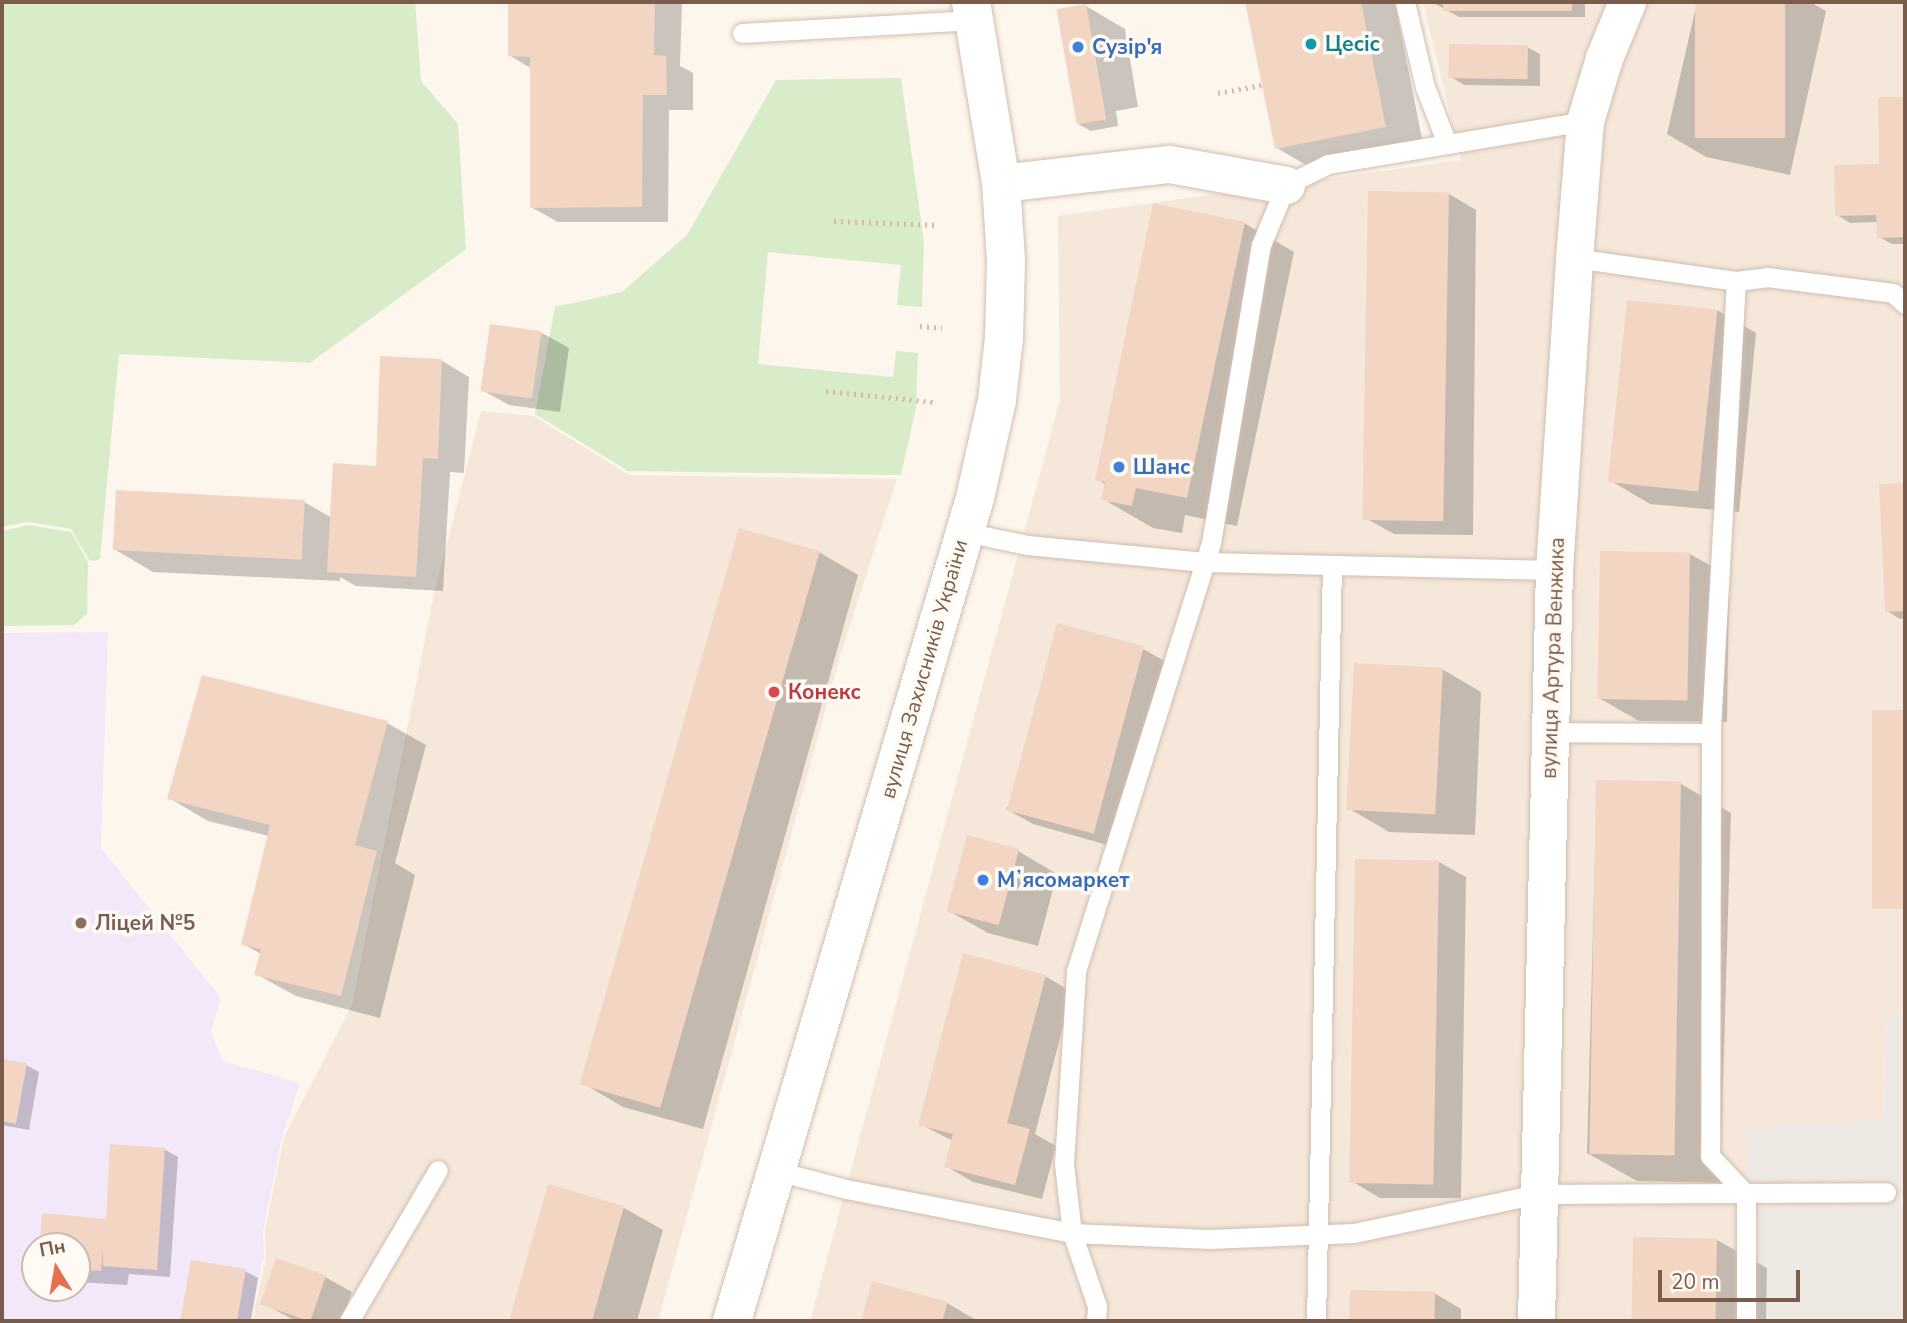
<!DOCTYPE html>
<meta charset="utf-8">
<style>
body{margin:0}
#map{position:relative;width:1907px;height:1323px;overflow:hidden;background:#fdf6ec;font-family:"Nunito Sans",sans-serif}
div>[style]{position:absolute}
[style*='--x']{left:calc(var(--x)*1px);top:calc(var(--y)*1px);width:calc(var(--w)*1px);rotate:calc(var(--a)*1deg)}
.residential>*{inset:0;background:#f5e8da}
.industrial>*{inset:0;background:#efe9e4}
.education>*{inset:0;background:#f3e8fa}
.green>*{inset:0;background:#d8ecc9}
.shadow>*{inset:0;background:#0003;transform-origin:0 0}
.building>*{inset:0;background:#f3d5c3;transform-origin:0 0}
.path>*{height:4.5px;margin-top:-2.25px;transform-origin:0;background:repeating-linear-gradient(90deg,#d9b8a5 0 2px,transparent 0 7px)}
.roads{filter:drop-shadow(0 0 2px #d1beb0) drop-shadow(0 0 2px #d1beb0)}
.lane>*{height:19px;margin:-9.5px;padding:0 9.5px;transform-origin:9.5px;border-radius:9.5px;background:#fff}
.street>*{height:37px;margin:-18.5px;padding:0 18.5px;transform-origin:18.5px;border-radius:18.5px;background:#fff}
.secondary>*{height:38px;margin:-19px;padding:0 19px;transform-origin:19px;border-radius:19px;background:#fff}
.dots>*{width:19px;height:19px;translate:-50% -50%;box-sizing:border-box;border:4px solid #fffaf3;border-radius:50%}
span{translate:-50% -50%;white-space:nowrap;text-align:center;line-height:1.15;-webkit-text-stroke:7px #fffaf3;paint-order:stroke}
.culture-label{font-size:21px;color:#0d838f;font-weight:700}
.left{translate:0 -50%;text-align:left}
.shop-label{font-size:21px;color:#366cbe;font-weight:700}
.street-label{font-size:21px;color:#7a5c4d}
.health-label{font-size:21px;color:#be3a42;font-weight:700}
.education-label{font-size:21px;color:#785e54;font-weight:700}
.frame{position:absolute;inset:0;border:4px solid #7a5c4d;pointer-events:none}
.north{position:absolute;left:21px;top:1232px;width:70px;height:70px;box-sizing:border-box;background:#fffaf3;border:2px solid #cabbb1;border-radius:50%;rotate:349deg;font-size:19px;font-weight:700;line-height:28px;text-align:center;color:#7a5c4d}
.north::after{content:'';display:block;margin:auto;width:24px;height:32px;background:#e76f51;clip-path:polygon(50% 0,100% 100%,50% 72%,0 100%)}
.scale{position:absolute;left:1658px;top:1270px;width:142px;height:32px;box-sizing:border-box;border:4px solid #7a5c4d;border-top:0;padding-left:9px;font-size:21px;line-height:24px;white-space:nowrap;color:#7a5c4d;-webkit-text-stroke:5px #fffaf3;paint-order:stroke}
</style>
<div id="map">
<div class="residential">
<div style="clip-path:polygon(1423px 2px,1905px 2px,1905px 1013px,1886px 1014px,1883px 1120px,1746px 1194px,1746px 1321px,810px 1321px,1060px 400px,1058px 216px,1461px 160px)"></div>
<div style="clip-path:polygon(481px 411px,534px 416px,629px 475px,897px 479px,840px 656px,658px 1321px,252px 1321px,266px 1257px,265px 1231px,284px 1137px,352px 1005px,434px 594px)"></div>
</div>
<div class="industrial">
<div style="clip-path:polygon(1905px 1013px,1905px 1321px,1746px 1321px,1746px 1126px,1883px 1120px,1886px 1014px)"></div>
</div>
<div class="education">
<div style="clip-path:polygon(evenodd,108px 632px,101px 848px,221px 998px,211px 1032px,223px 1061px,300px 1083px,282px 1138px,263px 1231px,264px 1256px,250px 1321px,2px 1321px,2px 633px,108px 632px,35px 1246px,77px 1246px,77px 1288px,35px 1288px,35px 1246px)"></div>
</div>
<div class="green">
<div style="clip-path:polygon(2px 2px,415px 2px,421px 81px,458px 124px,466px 249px,310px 363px,119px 354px,100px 559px,95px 561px,89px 560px,71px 529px,29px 522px,2px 527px)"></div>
<div style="clip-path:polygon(901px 78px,924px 242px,922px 307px,897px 305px,901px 265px,768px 252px,758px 364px,893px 377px,896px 351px,918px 353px,916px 408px,901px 475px,628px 471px,535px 414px,555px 307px,622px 292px,687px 235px,776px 80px)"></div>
<div style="clip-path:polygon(29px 525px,71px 532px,88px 562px,87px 614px,74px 625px,2px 626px,2px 531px)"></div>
</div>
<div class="shadow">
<div style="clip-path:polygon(510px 2px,682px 2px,680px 66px,693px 73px,693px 110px,669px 110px,668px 222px,558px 222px,531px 207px,532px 69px,509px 55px)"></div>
<div style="clip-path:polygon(1247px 2px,1395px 2px,1424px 149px,1316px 171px,1277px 148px)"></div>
<div style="clip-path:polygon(1432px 2px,1585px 2px,1585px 17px,1459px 17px)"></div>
<div style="clip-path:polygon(1697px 2px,1810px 2px,1826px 11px,1790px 175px,1706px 157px,1667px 134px)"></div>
<div style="clip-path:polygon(1086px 6px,1125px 29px,1138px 107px,1116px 111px,1118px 126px,1091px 131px,1078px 124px)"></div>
<div style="clip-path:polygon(1527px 47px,1540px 54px,1540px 86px,1464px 85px,1451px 77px)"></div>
<div style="clip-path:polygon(1880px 99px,1905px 99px,1905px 244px,1892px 244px,1879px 237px,1878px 222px,1850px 223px,1837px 215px,1881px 166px)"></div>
<div style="clip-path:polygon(1449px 194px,1476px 210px,1473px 535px,1394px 534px,1367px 519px)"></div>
<div style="clip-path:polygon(1244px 223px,1294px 252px,1237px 526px,1185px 515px,1182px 533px,1153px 528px,1103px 499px,1106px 485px,1097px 479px)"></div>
<div style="clip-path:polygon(1717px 310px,1756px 333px,1739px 512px,1650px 504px,1611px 481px)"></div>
<div style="clip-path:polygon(542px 333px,569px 348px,560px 412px,509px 405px,482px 390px)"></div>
<div style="clip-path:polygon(442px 361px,469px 377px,464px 473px,450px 472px,443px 591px,356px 586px,340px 577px,340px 581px,153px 572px,114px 549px,304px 502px,332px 518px,377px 468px)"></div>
<div style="clip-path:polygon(1905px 485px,1905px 618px,1900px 619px,1887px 611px,1881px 486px)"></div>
<div style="clip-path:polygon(819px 552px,858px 575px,703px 1129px,623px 1107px,584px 1084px)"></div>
<div style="clip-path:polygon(1690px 554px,1729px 576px,1727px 722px,1639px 721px,1599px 698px)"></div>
<div style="clip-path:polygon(1143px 649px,1170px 664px,1118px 848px,1033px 824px,1006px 809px)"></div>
<div style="clip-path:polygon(1442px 669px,1481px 692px,1475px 835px,1389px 832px,1350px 809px)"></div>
<div style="left:1874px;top:712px;width:31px;height:196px"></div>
<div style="clip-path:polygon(387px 723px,426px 745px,395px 863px,415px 875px,380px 1018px,296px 996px,256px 974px,261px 954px,243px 944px,269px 836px,208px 821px,169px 798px)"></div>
<div style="clip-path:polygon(1597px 782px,1681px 784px,1731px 813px,1720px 1183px,1637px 1181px,1587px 1153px)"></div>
<div style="clip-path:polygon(1018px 851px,1057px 874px,1038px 946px,988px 933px,949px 911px)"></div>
<div style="clip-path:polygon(1439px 862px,1466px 877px,1461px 1198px,1380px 1198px,1353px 1182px)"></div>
<div style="clip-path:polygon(1045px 976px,1072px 992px,1035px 1134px,1056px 1146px,1042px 1199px,973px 1182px,946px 1166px,953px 1141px,920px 1124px)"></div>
<div style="clip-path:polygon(2px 1061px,26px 1065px,39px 1072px,29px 1130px,2px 1125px)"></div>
<div style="clip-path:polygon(164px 1149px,178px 1157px,170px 1277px,129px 1274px,127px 1285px,77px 1282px,77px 1246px,42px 1246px,107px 1220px)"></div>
<div style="clip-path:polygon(549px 1186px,624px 1208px,663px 1230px,637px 1321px,511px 1321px)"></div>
<div style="clip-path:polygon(1635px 1239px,1717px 1240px,1767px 1268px,1766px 1321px,1633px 1321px)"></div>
<div style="clip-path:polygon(192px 1262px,245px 1271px,258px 1278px,251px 1321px,182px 1321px)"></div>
<div style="clip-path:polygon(325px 1277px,352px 1292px,342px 1321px,296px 1321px,262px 1303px)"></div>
<div style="clip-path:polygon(874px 1283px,947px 1303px,978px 1321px,863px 1321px)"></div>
<div style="clip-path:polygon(1351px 1292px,1434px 1293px,1461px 1309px,1461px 1321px,1351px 1321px)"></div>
</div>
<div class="building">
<div style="clip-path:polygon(508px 2px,655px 2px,654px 55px,666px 56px,667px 95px,643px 95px,642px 207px,530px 208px,530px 57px,508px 56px)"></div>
<div style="clip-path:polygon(1245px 2px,1361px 2px,1386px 127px,1275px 149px)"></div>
<div style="left:1443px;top:2px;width:129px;height:9px"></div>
<div style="left:1695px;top:2px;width:90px;height:136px"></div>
<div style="left:1086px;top:4px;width:117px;height:30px;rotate:80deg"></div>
<div style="left:1449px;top:44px;width:79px;height:34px;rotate:1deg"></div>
<div style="clip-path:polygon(1878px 97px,1905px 97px,1905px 237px,1877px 238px,1876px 215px,1835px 216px,1834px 165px,1879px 164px)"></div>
<div style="left:1368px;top:191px;width:81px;height:329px;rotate:1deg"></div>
<div style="clip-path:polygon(1153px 203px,1245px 222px,1187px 498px,1136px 488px,1132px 506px,1101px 500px,1105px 482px,1095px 480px)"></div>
<div style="left:1627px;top:300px;width:91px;height:183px;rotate:6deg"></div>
<div style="left:490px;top:324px;width:52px;height:68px;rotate:8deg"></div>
<div style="clip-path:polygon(380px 356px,442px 359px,438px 459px,423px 458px,416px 577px,327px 572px,333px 463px,376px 466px)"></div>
<div style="clip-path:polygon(1905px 483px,1905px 611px,1885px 612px,1879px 484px)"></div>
<div style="left:116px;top:490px;width:189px;height:60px;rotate:3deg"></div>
<div style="left:739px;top:528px;width:84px;height:579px;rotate:16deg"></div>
<div style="left:1600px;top:551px;width:90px;height:148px;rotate:1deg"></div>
<div style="left:1057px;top:623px;width:90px;height:194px;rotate:15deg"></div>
<div style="left:1354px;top:663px;width:89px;height:147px;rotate:3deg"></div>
<div style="clip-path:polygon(202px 675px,388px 721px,355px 845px,377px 851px,341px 996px,254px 975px,261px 949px,241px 945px,270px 825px,167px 799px)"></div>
<div style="left:1872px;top:710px;width:33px;height:199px"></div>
<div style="left:1596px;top:780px;width:85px;height:374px;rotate:1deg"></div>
<div style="left:967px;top:835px;width:54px;height:79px;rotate:15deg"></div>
<div style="left:1355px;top:859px;width:84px;height:324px;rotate:1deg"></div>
<div style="clip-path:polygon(963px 953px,1046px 975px,1007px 1123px,1030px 1129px,1015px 1185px,944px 1167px,953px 1134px,918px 1125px)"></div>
<div style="clip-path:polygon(2px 1059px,27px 1063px,16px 1124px,2px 1121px)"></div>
<div style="clip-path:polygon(110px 1144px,165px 1148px,157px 1270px,103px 1266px,103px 1249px,101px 1271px,77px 1269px,77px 1246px,40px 1246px,42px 1213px,106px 1219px)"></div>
<div style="clip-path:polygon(548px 1184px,624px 1206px,592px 1321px,509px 1321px)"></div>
<div style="left:1633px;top:1237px;width:84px;height:84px;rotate:1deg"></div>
<div style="left:276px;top:1258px;width:53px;height:49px;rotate:19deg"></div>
<div style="clip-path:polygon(191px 1260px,246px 1269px,237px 1321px,180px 1321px)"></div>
<div style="clip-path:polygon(872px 1281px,948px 1302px,942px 1321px,861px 1321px)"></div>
<div style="left:1350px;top:1290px;width:85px;height:31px;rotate:1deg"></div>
</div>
<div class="path">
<div style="--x:1218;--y:93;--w:45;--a:-10.3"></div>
<div style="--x:834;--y:221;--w:105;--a:2.2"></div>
<div style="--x:920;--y:326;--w:22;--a:5"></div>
<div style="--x:826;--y:391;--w:110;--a:5.8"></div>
</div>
<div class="roads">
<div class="lane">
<div style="--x:1405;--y:2;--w:87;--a:76.8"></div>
<div style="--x:1425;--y:87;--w:61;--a:68.9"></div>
<div style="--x:742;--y:33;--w:232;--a:-3.2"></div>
<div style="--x:1574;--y:258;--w:164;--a:8.1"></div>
<div style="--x:1736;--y:281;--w:453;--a:93.2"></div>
<div style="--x:1711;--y:733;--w:423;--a:90.1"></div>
<div style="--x:1710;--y:1156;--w:52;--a:46.5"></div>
<div style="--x:1746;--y:1194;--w:127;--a:90"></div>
<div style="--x:1736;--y:281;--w:31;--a:-7"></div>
<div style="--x:1767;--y:277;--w:127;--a:7.2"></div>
<div style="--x:1893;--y:293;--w:16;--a:43"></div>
<div style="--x:965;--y:532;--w:63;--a:11.8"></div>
<div style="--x:1027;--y:545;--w:178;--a:5.5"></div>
<div style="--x:1204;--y:562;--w:350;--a:1.3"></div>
<div style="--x:1551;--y:732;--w:160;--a:0.4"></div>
<div style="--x:777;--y:1171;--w:71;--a:14.6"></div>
<div style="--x:846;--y:1189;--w:230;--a:11"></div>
<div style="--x:1072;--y:1233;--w:137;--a:2.5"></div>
<div style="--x:1209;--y:1239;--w:145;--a:-2.4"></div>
<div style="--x:1354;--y:1233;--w:188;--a:-12"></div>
<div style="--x:1538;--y:1194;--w:348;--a:-0.3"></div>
<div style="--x:349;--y:1321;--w:175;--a:-59.5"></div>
<div style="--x:1096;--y:1321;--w:15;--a:-86"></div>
<div style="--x:1097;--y:1306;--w:77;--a:-108.9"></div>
<div style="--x:1072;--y:1233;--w:69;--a:-96.6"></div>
<div style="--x:1064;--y:1164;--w:193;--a:-86.4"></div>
<div style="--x:1076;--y:971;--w:449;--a:-72.5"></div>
<div style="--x:1211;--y:543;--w:302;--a:-80.5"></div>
<div style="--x:1261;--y:245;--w:65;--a:-67.4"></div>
<div style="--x:1286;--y:185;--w:47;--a:-26.6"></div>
<div style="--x:1328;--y:164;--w:261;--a:-9.5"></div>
<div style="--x:1316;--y:1321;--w:756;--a:-88.79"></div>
</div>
<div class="street">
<div style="--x:1001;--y:183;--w:169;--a:-6.5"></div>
<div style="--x:1169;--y:164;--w:119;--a:10.2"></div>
<div style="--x:1536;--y:1321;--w:751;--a:-88.63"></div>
<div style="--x:1554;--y:570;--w:313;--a:-86.3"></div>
<div style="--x:1574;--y:258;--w:137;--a:-85.4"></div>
<div style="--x:1585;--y:121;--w:66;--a:-73.2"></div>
<div style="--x:1604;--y:58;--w:61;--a:-67.7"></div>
</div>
<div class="secondary">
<div style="--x:732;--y:1321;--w:858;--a:-73.55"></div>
<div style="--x:975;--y:498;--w:100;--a:-77.3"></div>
<div style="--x:997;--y:400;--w:62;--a:-83.6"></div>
<div style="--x:1004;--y:338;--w:78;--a:-88.5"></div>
<div style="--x:1006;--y:260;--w:77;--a:-93.7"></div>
<div style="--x:1001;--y:183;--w:183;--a:-99.4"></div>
</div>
</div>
<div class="dots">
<div style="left:1311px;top:44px;background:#0f9aa8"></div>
<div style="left:1078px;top:47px;background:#3f7fe0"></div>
<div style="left:1119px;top:467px;background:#3f7fe0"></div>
<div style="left:774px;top:692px;background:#e0444e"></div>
<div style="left:983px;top:880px;background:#3f7fe0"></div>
<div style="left:81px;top:923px;background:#8d6e63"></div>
</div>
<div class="culture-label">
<span class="left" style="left:1325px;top:44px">Цесіс</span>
</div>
<div class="shop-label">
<span class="left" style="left:1092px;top:47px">Сузір'я</span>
<span class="left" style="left:1133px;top:467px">Шанс</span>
<span class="left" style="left:997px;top:880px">Мʼясомаркет</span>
</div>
<div class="street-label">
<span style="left:1553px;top:658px;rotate:-88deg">вулиця Артура Венжика</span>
<span style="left:924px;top:669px;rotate:-74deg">вулиця Захисників України</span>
</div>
<div class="health-label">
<span class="left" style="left:788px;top:692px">Конекс</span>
</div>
<div class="education-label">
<span class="left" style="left:95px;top:923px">Ліцей №5</span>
</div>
<div class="frame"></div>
<div class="north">Пн</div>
<div class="scale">20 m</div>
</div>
